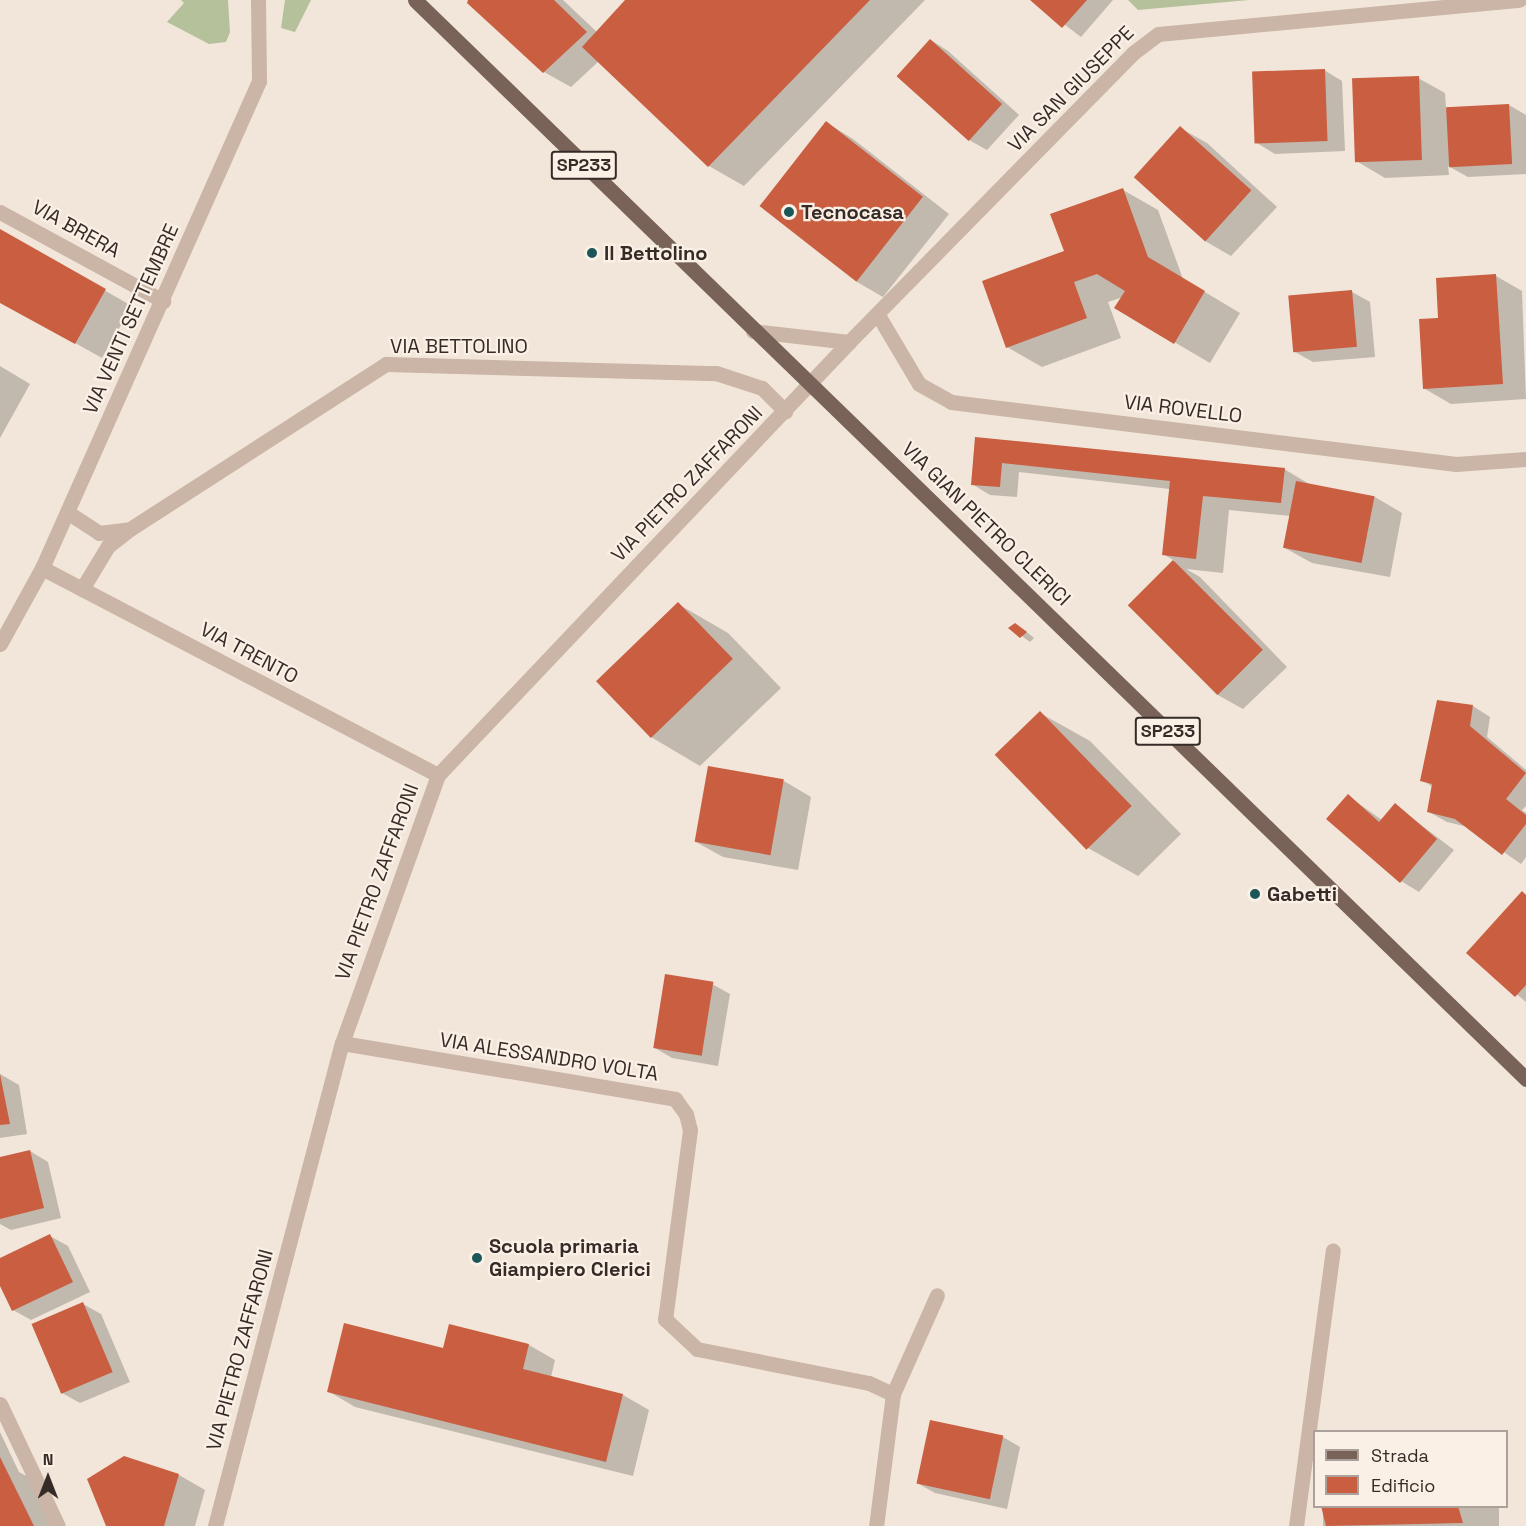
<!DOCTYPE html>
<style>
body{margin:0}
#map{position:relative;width:1526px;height:1526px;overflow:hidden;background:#f2e6da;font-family:"Space Grotesk",sans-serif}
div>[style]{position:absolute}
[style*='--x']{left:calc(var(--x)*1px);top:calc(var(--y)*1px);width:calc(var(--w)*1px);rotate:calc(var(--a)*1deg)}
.green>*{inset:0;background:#b5c19a}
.shadow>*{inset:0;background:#0003;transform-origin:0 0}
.building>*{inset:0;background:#c95e41;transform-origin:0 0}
.street>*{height:15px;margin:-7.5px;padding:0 7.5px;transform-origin:7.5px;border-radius:7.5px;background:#cab5a6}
.primary>*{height:15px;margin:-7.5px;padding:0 7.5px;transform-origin:7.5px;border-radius:7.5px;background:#796258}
.dots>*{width:16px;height:16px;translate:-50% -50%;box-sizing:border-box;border:3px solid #faf0e6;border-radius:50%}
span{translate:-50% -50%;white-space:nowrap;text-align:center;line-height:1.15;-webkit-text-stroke:4.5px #faf0e6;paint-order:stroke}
.shield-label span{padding:2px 4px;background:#faf0e6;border:2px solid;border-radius:4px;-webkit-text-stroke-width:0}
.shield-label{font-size:18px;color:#362b27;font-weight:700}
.street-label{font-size:20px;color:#362b27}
.poi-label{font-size:20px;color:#362b27;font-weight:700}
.left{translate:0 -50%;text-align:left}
.legend{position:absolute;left:1313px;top:1430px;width:195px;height:78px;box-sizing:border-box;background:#faf0e6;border:2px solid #aca19a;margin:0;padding:8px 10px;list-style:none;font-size:18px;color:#362b27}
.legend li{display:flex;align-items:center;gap:12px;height:30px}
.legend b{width:30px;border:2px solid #aca19a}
.north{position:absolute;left:18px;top:1448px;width:60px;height:60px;-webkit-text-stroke:4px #faf0e6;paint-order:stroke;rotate:0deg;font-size:16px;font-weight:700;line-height:24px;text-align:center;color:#362b27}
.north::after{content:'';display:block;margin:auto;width:21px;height:27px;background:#362b27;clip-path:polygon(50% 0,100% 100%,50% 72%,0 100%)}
</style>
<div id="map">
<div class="green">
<div style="clip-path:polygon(181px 0,228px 0,230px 32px,226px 42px,209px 44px,167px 22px,184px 3px)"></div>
<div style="clip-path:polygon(285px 0,311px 0,295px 32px,281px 28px)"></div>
<div style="clip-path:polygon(1128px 0,1249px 0,1138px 10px)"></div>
</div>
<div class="shadow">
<div style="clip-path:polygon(470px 0,563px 0,598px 33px,627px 0,925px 0,744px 186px,709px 166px,599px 61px,571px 87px,544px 72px)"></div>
<div style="clip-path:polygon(1032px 0,1113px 0,1081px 37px)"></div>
<div style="clip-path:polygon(931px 40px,948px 51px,1019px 115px,987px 150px,969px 140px)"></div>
<div style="clip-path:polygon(1324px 70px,1342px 81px,1345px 151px,1275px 154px,1257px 143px)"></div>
<div style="clip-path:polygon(1418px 78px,1445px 93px,1446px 108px,1509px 105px,1526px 115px,1526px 174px,1468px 177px,1448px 166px,1449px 175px,1385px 178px,1358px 162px)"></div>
<div style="clip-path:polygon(827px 123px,853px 139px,949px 214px,883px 297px,857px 282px)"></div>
<div style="clip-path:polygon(1180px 128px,1207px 143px,1277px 207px,1231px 256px,1205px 241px)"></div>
<div style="clip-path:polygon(1123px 190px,1158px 210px,1183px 279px,1240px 313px,1210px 363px,1116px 308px,1123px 297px,1108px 302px,1121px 338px,1042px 367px,1007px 347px,1066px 252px)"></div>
<div style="clip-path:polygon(0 231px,132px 306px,102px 358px,0 301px)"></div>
<div style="clip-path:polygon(1496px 276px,1522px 291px,1526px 399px,1451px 404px,1425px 389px,1440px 320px)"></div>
<div style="clip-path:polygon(1352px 292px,1370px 302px,1375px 357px,1313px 362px,1295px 352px)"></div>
<div style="clip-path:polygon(0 366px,30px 384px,0 438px)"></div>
<div style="clip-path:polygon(976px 439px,1284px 469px,1311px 485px,1375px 497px,1402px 513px,1390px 577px,1312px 563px,1285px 548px,1291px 516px,1229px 510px,1223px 573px,1186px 569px,1200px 577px,1287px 667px,1243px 709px,1216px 694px,1129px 605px,1175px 561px,1163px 554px,1170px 489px,1019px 472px,1017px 497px,990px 495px,972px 484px)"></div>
<div style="clip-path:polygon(678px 604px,728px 633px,781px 688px,700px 766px,651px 737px)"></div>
<div style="clip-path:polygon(1011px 628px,1023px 629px,1034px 638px,1030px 642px)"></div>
<div style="clip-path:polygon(1473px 706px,1490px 717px,1487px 737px,1526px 770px,1526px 806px,1522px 810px,1526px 813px,1526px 857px,1521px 864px,1468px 827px,1447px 822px,1429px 812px,1433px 787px,1422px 780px)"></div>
<div style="clip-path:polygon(1040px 713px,1090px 741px,1181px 834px,1138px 876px,1088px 848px)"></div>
<div style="clip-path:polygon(784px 781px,811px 797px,798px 870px,723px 857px,696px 842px)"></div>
<div style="clip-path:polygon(1348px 796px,1382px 820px,1395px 805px,1454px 850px,1419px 892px,1401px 881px)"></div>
<div style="clip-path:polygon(1526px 895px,1526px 1002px,1468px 953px)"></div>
<div style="clip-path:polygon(712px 984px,730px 994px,718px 1066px,672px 1058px,655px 1048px)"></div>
<div style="clip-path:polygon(0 1074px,19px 1085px,27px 1134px,0 1138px)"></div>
<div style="clip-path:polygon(30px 1151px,48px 1162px,61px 1218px,11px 1230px,0 1224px,0 1158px)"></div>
<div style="clip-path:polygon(50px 1236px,68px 1246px,90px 1292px,31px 1320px,13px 1310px,0 1283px,0 1259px)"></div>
<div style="clip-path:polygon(83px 1304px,101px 1314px,130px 1382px,80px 1403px,62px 1393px)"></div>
<div style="clip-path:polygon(529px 1345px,555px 1360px,551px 1377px,623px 1395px,649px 1410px,633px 1476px,355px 1407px,328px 1391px,444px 1350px)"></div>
<div style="clip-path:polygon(0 1432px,19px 1472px,28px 1477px,52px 1526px,0 1526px)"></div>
<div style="clip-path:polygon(1003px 1437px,1020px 1447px,1007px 1509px,935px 1493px,917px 1483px)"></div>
<div style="clip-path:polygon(179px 1475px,205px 1490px,195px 1526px,108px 1526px)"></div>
<div style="left:1323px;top:1506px;width:176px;height:21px"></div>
</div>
<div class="building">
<div style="clip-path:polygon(468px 0,554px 0,587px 32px,543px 73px,467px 3px)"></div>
<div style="clip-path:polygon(625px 0,870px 0,708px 167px,582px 47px)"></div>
<div style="clip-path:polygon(1030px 0,1087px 0,1062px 28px)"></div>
<div style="left:930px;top:39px;width:97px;height:50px;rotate:42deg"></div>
<div style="left:1325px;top:69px;width:72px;height:73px;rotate:88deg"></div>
<div style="left:1419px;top:76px;width:84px;height:67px;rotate:88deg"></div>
<div style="left:1509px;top:104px;width:60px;height:63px;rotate:87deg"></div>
<div style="left:826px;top:121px;width:123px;height:108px;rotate:38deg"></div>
<div style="left:1180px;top:126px;width:96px;height:69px;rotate:42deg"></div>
<div style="clip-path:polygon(1123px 188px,1148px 257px,1205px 291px,1174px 344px,1114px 308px,1125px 291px,1097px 274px,1074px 282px,1087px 318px,1006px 348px,982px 281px,1064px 251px,1050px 214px)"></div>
<div style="clip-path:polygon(0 229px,106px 289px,75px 344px,0 303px)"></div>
<div style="clip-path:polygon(1496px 274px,1503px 384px,1423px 389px,1419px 319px,1438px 318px,1436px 278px)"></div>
<div style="left:1352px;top:290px;width:57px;height:64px;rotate:85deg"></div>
<div style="clip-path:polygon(975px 437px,1285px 468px,1281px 503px,1203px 496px,1196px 559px,1162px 555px,1170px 481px,1002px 463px,1000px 487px,971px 485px)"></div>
<div style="left:1296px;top:481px;width:80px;height:68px;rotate:11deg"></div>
<div style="left:1173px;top:560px;width:127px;height:64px;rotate:45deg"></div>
<div style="left:678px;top:602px;width:79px;height:114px;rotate:46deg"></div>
<div style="clip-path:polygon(1015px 623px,1027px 632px,1020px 638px,1008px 628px)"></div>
<div style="clip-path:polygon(1437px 700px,1473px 705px,1470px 726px,1526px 773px,1506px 799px,1526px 815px,1526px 824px,1502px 855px,1455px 819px,1427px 812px,1432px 784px,1420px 781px)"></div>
<div style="left:1040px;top:711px;width:132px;height:63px;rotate:46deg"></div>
<div style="left:708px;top:766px;width:77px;height:77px;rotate:10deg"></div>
<div style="clip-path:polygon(1348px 794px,1379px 822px,1395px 803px,1437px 839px,1400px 883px,1326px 819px)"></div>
<div style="clip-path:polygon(1522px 891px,1526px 895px,1526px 985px,1515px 997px,1466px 953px)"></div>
<div style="left:665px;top:974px;width:49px;height:75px;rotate:9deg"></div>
<div style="clip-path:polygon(0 1074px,10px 1124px,0 1125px)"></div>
<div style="clip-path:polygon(30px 1150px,44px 1208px,0 1219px,0 1157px)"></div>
<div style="clip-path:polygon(50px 1234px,73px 1282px,12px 1311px,0 1286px,0 1258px)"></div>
<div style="left:83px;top:1302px;width:76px;height:56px;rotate:67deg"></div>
<div style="clip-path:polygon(344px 1323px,443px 1348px,449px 1324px,529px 1344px,523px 1369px,623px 1394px,606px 1462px,327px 1392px)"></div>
<div style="left:930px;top:1420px;width:75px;height:65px;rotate:12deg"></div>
<div style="clip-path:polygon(124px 1456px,179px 1474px,164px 1526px,106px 1526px,87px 1479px)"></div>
<div style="clip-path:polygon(0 1457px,34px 1526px,0 1526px)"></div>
<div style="clip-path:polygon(1321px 1506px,1458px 1506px,1463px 1523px,1326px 1526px)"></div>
</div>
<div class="street">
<div style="--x:0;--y:212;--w:186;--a:28.6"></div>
<div style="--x:878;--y:315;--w:80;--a:59.3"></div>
<div style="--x:919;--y:384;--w:37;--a:29"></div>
<div style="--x:951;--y:402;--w:509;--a:7"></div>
<div style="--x:1456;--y:464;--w:70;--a:-4.1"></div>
<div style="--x:753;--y:331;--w:97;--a:6.5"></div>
<div style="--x:67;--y:512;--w:38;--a:33"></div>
<div style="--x:99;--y:533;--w:31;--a:-7"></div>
<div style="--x:130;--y:529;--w:305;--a:-32.8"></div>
<div style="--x:386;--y:364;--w:330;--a:1.6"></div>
<div style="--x:716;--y:373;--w:48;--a:18.1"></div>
<div style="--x:762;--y:388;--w:33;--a:45"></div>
<div style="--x:42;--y:568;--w:447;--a:27.6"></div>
<div style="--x:82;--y:589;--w:50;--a:-58.8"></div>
<div style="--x:108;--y:546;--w:24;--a:-38"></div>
<div style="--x:0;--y:644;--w:87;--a:-61.1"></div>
<div style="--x:42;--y:568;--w:533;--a:-65.98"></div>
<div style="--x:259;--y:81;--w:81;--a:-90.7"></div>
<div style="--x:342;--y:1043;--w:338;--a:9.5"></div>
<div style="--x:675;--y:1099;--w:19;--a:54"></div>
<div style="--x:686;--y:1114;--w:16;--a:76"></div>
<div style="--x:690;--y:1130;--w:191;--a:97.5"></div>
<div style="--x:665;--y:1319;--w:44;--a:43.2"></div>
<div style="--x:697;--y:1349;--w:175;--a:11.2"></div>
<div style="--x:869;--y:1383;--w:26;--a:25"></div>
<div style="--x:893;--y:1394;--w:133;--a:97.3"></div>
<div style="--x:893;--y:1394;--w:108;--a:-66"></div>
<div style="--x:0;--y:1404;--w:135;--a:64.6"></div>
<div style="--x:215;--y:1526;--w:499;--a:-75.3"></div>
<div style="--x:342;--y:1043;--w:285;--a:-70.3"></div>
<div style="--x:438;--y:775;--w:597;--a:-46.49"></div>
<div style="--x:849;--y:342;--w:405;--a:-45.5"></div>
<div style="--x:1133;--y:53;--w:31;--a:-37"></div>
<div style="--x:1158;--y:34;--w:363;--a:-5.4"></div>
<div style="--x:1296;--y:1526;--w:278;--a:-82.4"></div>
</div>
<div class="primary">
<div style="--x:415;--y:0;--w:1549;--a:44.16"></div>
</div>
<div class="dots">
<div style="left:789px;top:212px;background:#1b5759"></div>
<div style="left:592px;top:253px;background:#1b5759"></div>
<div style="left:1255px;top:894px;background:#1b5759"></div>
<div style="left:477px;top:1258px;background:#1b5759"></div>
</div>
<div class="shield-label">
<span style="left:584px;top:165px">SP233</span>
<span style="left:1168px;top:731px">SP233</span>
</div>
<div class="street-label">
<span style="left:1071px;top:89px;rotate:-45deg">VIA SAN GIUSEPPE</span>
<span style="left:76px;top:229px;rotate:29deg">VIA BRERA</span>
<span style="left:131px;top:319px;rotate:-66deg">VIA VENTI SETTEMBRE</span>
<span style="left:459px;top:346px">VIA BETTOLINO</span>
<span style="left:1183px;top:409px;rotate:7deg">VIA ROVELLO</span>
<span style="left:687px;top:484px;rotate:-46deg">VIA PIETRO ZAFFARONI</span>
<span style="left:986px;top:524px;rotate:44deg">VIA GIAN PIETRO CLERICI</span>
<span style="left:249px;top:653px;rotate:28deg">VIA TRENTO</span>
<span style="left:377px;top:882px;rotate:-70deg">VIA PIETRO ZAFFARONI</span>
<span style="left:549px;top:1057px;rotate:9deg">VIA ALESSANDRO VOLTA</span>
<span style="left:240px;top:1350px;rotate:-75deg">VIA PIETRO ZAFFARONI</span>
</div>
<div class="poi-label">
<span class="left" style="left:801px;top:212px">Tecnocasa</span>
<span class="left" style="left:604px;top:253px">Il Bettolino</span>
<span class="left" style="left:1267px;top:894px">Gabetti</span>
<span class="left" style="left:489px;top:1258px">Scuola primaria<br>Giampiero Clerici</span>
</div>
<ul class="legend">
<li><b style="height:8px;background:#796258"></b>Strada</li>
<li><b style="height:16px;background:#c95e41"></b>Edificio</li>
</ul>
<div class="north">N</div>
</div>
